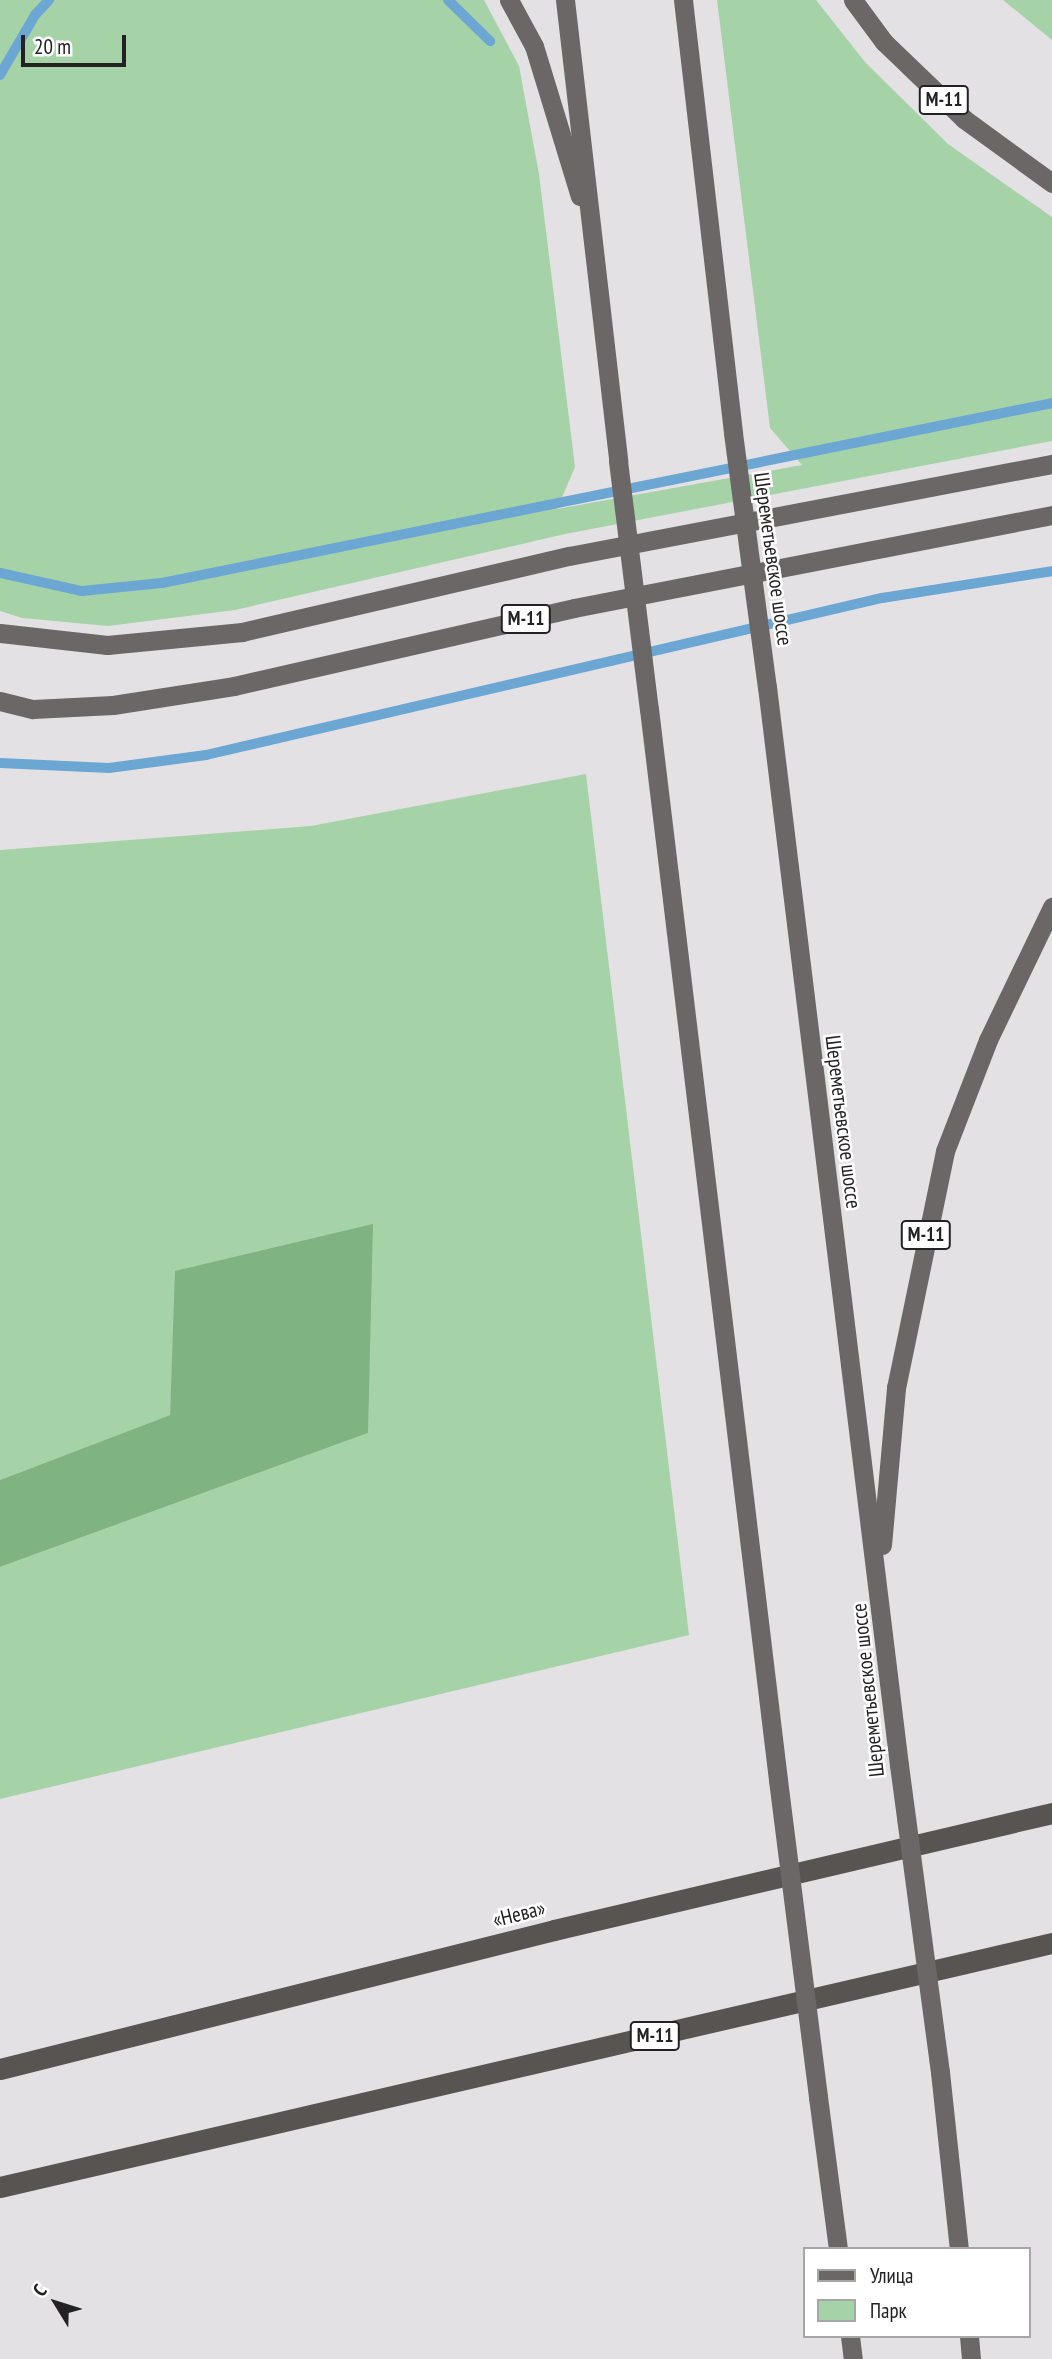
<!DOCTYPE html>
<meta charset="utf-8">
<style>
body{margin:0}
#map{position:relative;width:1052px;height:2359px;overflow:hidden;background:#e3e1e4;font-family:"PT Sans Narrow",sans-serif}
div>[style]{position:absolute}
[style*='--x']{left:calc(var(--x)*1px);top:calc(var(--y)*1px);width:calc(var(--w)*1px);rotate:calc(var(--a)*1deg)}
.green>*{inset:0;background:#a5d3a7}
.forest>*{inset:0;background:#7fb381}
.stream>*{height:10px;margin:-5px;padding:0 5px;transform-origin:5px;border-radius:5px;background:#6ca6d3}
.primary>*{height:19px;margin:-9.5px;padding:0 9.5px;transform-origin:9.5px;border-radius:9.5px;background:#6a6766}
.motorway>*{height:21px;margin:-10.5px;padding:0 10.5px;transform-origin:10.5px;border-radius:10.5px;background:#575452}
.primary-bridge>*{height:19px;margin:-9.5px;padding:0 9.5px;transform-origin:9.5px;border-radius:9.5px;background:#6a6766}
span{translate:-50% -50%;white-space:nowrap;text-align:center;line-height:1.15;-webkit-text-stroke:5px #fff;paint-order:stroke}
.shield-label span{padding:2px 5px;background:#fff;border:2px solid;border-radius:5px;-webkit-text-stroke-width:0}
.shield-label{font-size:19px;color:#222123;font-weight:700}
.street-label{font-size:21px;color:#222123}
.legend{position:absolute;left:803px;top:2247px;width:228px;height:91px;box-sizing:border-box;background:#fff;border:2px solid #a7a6a7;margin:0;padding:9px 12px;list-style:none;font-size:21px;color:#222123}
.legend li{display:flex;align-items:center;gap:14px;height:35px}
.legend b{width:35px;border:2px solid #a7a6a7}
.north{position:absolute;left:21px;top:2268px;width:70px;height:70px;-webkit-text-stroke:5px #fff;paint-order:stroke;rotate:308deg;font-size:19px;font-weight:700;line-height:28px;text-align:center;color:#222123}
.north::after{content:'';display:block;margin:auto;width:24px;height:32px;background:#222123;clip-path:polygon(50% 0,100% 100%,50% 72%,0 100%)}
.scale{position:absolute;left:21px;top:35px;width:105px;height:32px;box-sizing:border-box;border:4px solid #222123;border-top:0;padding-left:9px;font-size:21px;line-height:24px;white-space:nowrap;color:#222123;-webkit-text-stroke:5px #fff;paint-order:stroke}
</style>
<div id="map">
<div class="green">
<div style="clip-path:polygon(0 0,484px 0,519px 66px,539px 174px,575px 467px,557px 509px,802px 465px,770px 428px,717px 0,816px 0,865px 62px,948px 144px,1052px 217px,1052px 441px,565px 534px,235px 610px,108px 626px,22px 618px,0 611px)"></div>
<div style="clip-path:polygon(1003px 0,1052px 0,1052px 40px)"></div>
<div style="clip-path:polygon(586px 774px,689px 1635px,0 1799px,0 1567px,368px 1433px,176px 1271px,170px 1415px,0 1480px,0 850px,311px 826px)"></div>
</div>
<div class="forest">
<div style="clip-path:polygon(373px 1224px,368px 1433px,0 1567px,0 1480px,170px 1415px,175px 1271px)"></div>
</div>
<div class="stream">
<div style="--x:448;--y:0;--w:59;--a:44.3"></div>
<div style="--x:0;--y:75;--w:69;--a:-59.7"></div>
<div style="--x:35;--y:15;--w:21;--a:-47"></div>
<div style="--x:0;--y:573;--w:84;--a:12.4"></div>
<div style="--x:82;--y:591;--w:80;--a:-5.7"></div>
<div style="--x:162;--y:583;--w:908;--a:-11.43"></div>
<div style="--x:0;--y:763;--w:109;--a:2.6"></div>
<div style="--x:109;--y:768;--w:98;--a:-7.6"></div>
<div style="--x:206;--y:755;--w:694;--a:-13.08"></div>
<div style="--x:882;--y:598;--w:172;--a:-9"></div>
</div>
<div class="primary">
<div style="--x:509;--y:0;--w:52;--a:61.5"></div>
<div style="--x:534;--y:46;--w:157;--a:73"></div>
<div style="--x:565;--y:0;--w:464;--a:83.4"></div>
<div style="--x:683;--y:0;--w:436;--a:83.4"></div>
<div style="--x:853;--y:0;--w:52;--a:53.6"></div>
<div style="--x:884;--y:42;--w:111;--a:43.9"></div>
<div style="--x:964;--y:119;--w:109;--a:36"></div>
<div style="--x:0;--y:633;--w:108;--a:6.4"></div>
<div style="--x:107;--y:645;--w:136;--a:-5.5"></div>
<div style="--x:242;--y:632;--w:336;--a:-13.1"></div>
<div style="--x:569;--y:556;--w:492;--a:-10.8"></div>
<div style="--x:767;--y:687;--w:1086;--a:83.02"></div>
<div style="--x:0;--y:701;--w:34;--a:14"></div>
<div style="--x:33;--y:709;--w:80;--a:-2.9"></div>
<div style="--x:113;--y:705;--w:122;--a:-8.9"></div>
<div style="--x:234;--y:686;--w:349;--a:-12.9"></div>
<div style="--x:574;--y:608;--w:487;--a:-11"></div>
<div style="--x:649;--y:709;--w:1079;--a:83.13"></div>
<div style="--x:882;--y:1545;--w:158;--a:-84.9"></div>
<div style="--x:896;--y:1388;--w:242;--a:-78.3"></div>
<div style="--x:945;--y:1151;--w:119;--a:-68.8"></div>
<div style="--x:988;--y:1040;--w:148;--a:-64.3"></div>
<div style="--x:940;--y:2072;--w:178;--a:83.9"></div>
<div style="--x:818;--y:2097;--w:153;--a:82.5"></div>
<div style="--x:850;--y:2336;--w:23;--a:83"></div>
<div style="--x:969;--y:2336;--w:23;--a:85"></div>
</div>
<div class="motorway">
<div style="--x:0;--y:2069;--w:571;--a:-14.08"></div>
<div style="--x:554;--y:1930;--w:512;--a:-13.22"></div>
<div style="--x:0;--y:2187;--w:1080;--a:-13.06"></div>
</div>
<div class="primary-bridge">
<div style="--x:733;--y:433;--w:256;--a:82.4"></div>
<div style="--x:618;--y:461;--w:250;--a:82.9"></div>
<div style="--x:899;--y:1765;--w:310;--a:82.4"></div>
<div style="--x:778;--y:1780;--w:320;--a:82.8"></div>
</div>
<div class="shield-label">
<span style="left:944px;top:100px">М-11</span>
<span style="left:526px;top:619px">М-11</span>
<span style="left:926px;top:1235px">М-11</span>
<span style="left:655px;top:2036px">М-11</span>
</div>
<div class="street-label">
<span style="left:773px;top:559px;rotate:82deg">Шереметьевское шоссе</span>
<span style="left:843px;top:1122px;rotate:83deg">Шереметьевское шоссе</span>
<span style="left:868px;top:1690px;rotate:-96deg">Шереметьевское шоссе</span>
<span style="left:519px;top:1914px;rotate:-14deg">«Нева»</span>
</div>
<ul class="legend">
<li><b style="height:9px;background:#6a6766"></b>Улица</li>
<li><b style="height:19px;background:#a5d3a7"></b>Парк</li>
</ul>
<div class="north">С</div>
<div class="scale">20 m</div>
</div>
